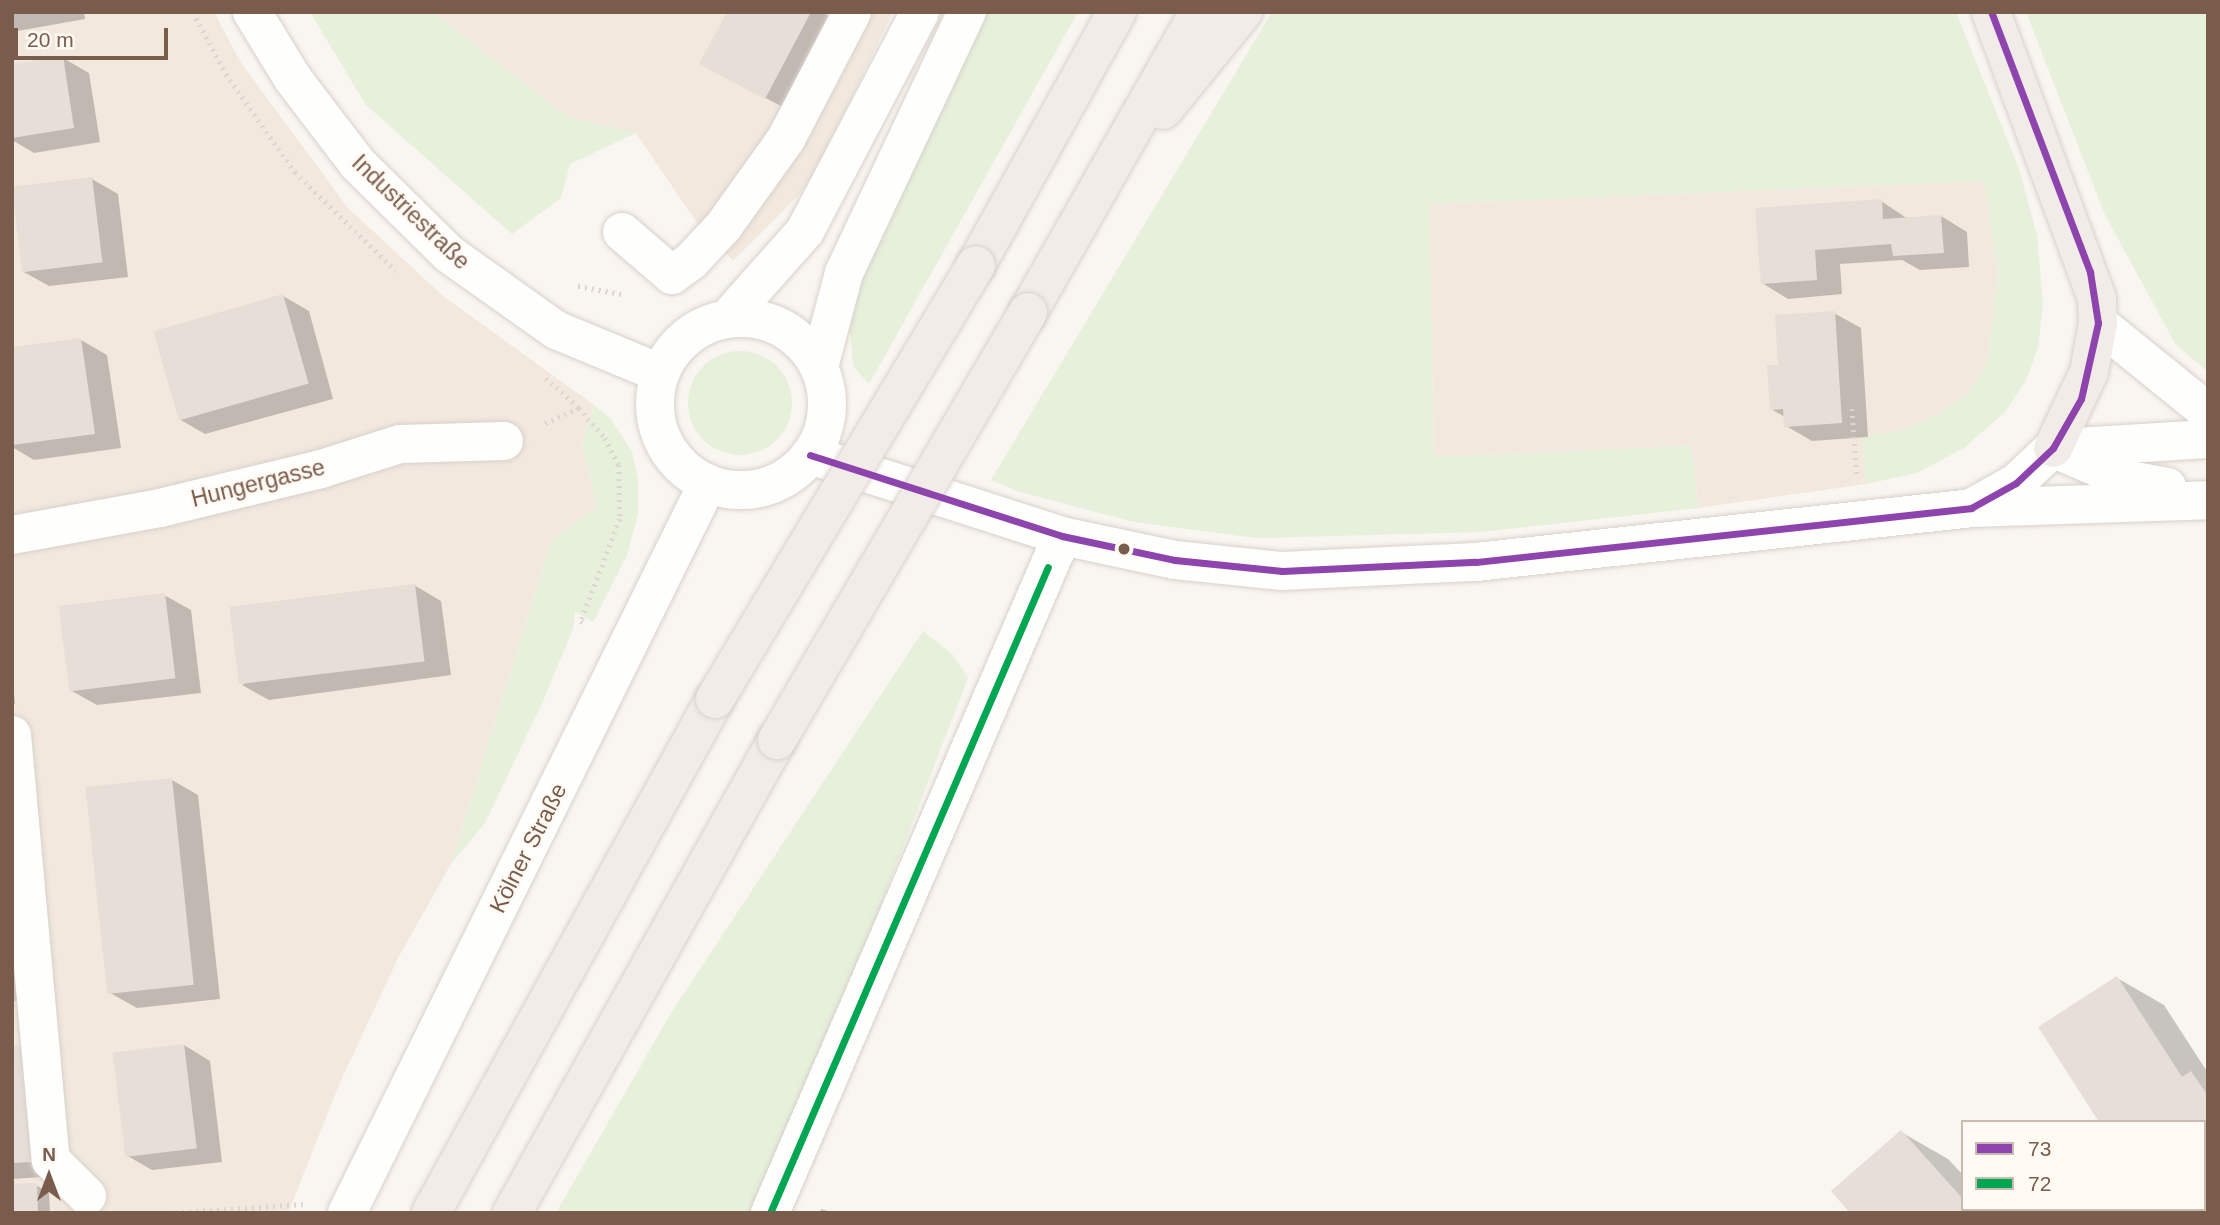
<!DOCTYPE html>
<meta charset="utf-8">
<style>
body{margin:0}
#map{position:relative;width:2220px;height:1225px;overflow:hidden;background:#f9f5f0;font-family:Arial,sans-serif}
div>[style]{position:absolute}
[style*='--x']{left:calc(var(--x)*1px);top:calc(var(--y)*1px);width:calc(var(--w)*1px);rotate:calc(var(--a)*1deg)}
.residential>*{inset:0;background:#f2e8de}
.green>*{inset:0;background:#e7f0db}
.round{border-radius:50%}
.shadow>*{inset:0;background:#0003}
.building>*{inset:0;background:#e6ded7;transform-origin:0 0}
.path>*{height:4.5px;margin-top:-2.25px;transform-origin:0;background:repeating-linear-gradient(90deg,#dcd5d0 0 2px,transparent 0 7px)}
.roads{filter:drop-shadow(0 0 2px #d7d1cb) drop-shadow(0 0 2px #d7d1cb)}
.minor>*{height:38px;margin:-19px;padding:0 19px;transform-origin:19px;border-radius:19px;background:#fefefd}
.tertiary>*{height:38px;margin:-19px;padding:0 19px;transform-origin:19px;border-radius:19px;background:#fefefd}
.tertiary>.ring{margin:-19px;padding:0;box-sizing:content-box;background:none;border:38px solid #fefefd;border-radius:50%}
.trunk>*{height:38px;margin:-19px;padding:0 19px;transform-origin:19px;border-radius:19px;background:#f2ece8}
.bridges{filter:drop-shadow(0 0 2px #dad1cc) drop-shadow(0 0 2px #dad1cc)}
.trunk-bridge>*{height:38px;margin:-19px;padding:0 19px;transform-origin:19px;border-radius:19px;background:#f2ece8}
.bus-1>*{height:7px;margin:-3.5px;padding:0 3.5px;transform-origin:3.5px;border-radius:3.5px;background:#8e44ad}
.bus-2>*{height:7px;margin:-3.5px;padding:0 3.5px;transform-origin:3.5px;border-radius:3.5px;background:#00a651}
.dots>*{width:19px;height:19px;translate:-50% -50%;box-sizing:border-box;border:4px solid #fffaf3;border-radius:50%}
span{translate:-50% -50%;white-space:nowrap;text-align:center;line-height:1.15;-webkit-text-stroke:5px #fffaf3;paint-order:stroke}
.street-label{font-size:23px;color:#7a5c4d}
.frame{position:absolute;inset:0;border:14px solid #7a5c4d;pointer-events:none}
.legend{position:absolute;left:1961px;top:1120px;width:245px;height:91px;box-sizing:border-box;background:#fffaf3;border:2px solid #cabbb1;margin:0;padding:9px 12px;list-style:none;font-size:21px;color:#7a5c4d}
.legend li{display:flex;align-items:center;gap:14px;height:35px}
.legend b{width:35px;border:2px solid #cabbb1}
.north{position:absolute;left:14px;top:1141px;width:70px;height:70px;-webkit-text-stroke:5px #fffaf3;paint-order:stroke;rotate:0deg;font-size:19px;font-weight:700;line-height:28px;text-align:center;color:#7a5c4d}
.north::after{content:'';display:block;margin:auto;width:24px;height:32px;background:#7a5c4d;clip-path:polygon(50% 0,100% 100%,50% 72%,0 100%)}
.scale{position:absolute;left:14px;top:28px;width:154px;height:32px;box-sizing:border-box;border:4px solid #7a5c4d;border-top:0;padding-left:9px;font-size:21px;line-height:24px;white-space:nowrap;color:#7a5c4d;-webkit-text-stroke:5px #fffaf3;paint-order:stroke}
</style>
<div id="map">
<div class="residential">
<div style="clip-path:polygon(12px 12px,214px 12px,241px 63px,348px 208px,443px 296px,594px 405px,582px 444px,597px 507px,551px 541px,451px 864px,398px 958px,339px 1085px,288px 1213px,12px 1213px)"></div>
<div style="clip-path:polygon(433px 12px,893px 12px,818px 168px,799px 195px,733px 261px,697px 223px,636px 133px,568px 117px)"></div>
<div style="clip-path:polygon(1985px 181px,1998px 273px,1987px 364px,1968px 393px,1935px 415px,1903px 430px,1862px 437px,1866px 484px,1698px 508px,1692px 446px,1434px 457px,1429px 204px)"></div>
</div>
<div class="green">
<div style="clip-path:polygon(310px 12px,433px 12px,568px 117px,636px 133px,570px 164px,561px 198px,512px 234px,366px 105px)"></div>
<div style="clip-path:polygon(980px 12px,1078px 12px,869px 384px,853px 366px,850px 330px,856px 293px)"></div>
<div style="clip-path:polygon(1272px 12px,1956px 12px,2019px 169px,2037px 235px,2043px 303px,2038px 348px,2026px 380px,2005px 412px,1964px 448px,1917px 473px,1866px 484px,1862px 437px,1903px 430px,1935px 415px,1968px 393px,1987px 364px,1998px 273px,1984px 181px,1429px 204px,1434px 457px,1692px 446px,1698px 508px,1481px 532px,1256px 538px,1134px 522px,1020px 492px,991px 480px)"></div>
<div style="clip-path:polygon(2026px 12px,2208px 12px,2208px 372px,2176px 345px,2105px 215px)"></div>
<div class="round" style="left:688px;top:351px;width:104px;height:104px"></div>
<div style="clip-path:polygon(594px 405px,611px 419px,632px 452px,638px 478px,638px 514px,627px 555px,593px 622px,575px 611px,573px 629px,543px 701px,485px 823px,451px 864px,551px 541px,597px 507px,582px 444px)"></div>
<div style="clip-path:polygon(923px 631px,953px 655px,968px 678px,827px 1045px,756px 1213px,556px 1213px,671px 1013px)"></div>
</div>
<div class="shadow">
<div style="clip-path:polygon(12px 12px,84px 12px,85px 19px,12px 32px)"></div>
<div style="clip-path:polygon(729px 12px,822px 12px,839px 22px,792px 112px,728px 78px)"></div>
<div style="clip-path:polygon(63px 58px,89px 73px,100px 142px,34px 153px,12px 140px,12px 66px)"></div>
<div style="clip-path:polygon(92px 179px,118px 194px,128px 277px,49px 286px,22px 271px)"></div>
<div style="clip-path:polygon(1881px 201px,1908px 219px,1941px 216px,1967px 232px,1969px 267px,1920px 270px,1902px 260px,1840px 264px,1842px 294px,1788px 299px,1762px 283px)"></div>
<div style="clip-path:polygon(283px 296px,309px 311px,333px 399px,205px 434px,179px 419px)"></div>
<div style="clip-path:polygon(1834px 313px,1861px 328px,1868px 437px,1812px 441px,1786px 426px,1785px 417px,1771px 409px,1780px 366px)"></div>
<div style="clip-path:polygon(81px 340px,107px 355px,121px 448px,34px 460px,12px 447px,12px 349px)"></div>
<div style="clip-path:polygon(414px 585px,441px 601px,451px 675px,269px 700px,242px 685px)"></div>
<div style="clip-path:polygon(164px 595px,191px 610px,201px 693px,97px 705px,70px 690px)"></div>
<div style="clip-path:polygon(12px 670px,15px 704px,12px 704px)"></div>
<div style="clip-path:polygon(172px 780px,198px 795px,220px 999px,137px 1008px,110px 993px)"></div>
<div style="clip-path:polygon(12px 877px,31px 1000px,12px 1001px)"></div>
<div style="clip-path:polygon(2117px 978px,2164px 1005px,2208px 1073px,2208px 1213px,2157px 1209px,2204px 1209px,2204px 1122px)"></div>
<div style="clip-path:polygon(184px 1045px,210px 1061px,222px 1162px,152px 1170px,126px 1155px)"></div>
<div style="clip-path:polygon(12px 1048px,58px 1176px,12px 1179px)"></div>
<div style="clip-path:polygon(1901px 1132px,1948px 1159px,1963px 1175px,1963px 1209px,1996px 1213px,1853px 1213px)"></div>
<div style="clip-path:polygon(36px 1185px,49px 1193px,50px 1213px,12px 1213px)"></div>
<div style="clip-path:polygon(821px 1209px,835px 1213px,820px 1213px)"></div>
</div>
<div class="building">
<div style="clip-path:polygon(727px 12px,811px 12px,765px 99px,699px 64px)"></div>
<div style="clip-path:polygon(63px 56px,74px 128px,12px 138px,12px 64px)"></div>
<div style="left:92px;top:177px;width:86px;height:81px;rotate:83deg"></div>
<div style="clip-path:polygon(1882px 199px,1883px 219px,1941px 215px,1944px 253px,1893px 256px,1891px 244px,1815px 250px,1817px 280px,1761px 284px,1755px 208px)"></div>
<div style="left:283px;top:294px;width:93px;height:135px;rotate:74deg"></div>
<div style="clip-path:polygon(1835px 311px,1842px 423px,1784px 427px,1783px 409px,1770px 410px,1767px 365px,1778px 365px,1775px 315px)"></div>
<div style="clip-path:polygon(81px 338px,95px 434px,12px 445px,12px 347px)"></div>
<div style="left:415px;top:584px;width:78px;height:187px;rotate:83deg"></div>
<div style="left:165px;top:593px;width:86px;height:107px;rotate:83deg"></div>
<div style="left:172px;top:778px;width:208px;height:87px;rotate:84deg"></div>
<div style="clip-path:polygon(2117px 976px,2182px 1077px,2191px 1071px,2208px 1096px,2208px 1213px,2155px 1209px,2204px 1209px,2204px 1122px,2099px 1122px,2038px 1027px)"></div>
<div style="left:184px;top:1044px;width:105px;height:72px;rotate:83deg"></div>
<div style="clip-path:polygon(26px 1045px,32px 1162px,12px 1163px,12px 1046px)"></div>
<div style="clip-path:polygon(1901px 1130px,1963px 1199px,1963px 1209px,1975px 1213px,1850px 1213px,1831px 1191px)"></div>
<div style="left:37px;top:1183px;width:30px;height:25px;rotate:88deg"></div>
</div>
<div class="path">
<div style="--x:193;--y:12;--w:70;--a:62"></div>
<div style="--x:226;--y:74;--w:120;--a:54.9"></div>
<div style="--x:295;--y:172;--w:141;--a:44.4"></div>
<div style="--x:578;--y:286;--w:44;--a:10.5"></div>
<div style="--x:546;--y:378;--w:45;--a:42.3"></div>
<div style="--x:1852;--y:409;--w:65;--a:85.6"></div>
<div style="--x:545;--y:423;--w:37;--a:-24"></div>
<div style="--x:579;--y:408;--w:40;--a:49"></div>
<div style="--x:605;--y:438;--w:30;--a:63"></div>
<div style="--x:619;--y:465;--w:54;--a:88.9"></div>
<div style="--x:620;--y:519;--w:109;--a:110.9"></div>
<div style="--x:581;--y:621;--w:6;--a:39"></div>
<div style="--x:168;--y:1213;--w:135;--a:-3.8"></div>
</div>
<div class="roads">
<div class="minor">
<div style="--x:622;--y:232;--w:66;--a:40.7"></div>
<div style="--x:672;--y:275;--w:24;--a:-36"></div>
<div style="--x:691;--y:261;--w:47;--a:-46.7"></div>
<div style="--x:723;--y:227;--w:108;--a:-54.4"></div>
<div style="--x:786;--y:139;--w:143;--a:-62.5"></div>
<div style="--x:2098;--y:323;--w:141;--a:39"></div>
<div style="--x:2053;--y:448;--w:77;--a:23.6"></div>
<div style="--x:2124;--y:479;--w:44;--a:10.5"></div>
<div style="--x:2060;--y:448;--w:148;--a:-3.5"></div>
<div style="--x:1971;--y:508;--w:237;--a:-1.9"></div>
<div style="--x:12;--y:535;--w:150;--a:-10.3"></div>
<div style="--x:160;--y:508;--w:166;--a:-13.6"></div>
<div style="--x:321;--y:469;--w:83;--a:-17.6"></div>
<div style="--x:400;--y:444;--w:104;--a:-1.7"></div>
<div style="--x:12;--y:735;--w:427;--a:84.8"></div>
<div style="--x:51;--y:1160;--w:51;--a:45"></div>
<div style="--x:770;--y:1213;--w:737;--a:-66.67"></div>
</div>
<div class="tertiary">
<div style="--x:252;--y:12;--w:79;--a:58.5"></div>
<div style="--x:293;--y:79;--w:106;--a:52.7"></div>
<div style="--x:357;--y:163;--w:129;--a:44.7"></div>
<div style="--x:449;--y:254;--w:131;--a:35.4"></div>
<div style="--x:556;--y:330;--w:113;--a:22.5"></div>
<div class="ring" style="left:655px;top:318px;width:134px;height:134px"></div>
<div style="--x:727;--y:319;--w:118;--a:-48.4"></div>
<div style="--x:805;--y:231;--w:247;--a:-62.3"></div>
<div style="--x:819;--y:367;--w:97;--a:-75.1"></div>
<div style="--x:844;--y:273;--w:289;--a:-64.8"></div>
<div style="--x:810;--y:455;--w:265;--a:17.8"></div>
<div style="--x:1062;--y:536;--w:116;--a:12"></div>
<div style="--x:1175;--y:560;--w:108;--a:5.9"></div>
<div style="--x:1282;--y:571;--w:194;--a:-2.7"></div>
<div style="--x:1476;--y:562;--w:498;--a:-6.2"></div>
<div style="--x:1971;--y:508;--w:51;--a:-29.1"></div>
<div style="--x:2016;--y:483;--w:51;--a:-43.4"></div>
<div style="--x:347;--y:1213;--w:814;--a:-63.69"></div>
</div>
<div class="trunk">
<div style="--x:1991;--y:12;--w:306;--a:69.7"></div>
<div style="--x:2097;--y:299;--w:24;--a:88"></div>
<div style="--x:2098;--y:323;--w:50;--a:100.4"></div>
<div style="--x:2089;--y:372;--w:84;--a:115.3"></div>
<div style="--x:1163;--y:110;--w:127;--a:-50.8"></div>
<div style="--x:976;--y:265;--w:290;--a:-60.9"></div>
<div style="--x:1028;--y:312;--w:345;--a:-60.3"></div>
<div style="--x:431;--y:1213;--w:587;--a:-61.08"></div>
<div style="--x:512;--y:1213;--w:542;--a:-60.74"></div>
</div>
</div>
<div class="bridges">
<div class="trunk-bridge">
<div style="--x:715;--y:699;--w:506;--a:-58.98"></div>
<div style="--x:777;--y:740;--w:496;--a:-59.6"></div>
</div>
</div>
<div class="bus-1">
<div style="--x:810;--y:455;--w:265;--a:17.8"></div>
<div style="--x:1062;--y:536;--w:116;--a:12"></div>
<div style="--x:1175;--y:560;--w:108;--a:5.9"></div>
<div style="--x:1282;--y:571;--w:194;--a:-2.7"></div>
<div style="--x:1476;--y:562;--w:498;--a:-6.2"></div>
<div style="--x:1971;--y:508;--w:51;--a:-29.1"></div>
<div style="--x:2016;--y:483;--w:51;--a:-43.4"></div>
<div style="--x:2053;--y:448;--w:56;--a:-60.3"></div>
<div style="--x:2081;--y:399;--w:78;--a:-77.4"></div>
<div style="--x:2098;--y:323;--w:52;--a:-98.9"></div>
<div style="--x:2090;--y:272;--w:278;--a:-110.8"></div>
</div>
<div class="bus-2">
<div style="--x:770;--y:1213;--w:703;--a:-66.72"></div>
</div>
<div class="dots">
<div style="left:1124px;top:549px;background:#7a5c4d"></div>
</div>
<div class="street-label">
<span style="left:411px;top:212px;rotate:44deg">Industriestraße</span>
<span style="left:258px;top:483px;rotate:-14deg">Hungergasse</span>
<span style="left:528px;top:848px;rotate:-63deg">Kölner Straße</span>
</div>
<div class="frame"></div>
<ul class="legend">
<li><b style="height:9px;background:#8e44ad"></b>73</li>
<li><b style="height:9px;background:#00a651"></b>72</li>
</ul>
<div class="north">N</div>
<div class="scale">20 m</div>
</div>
